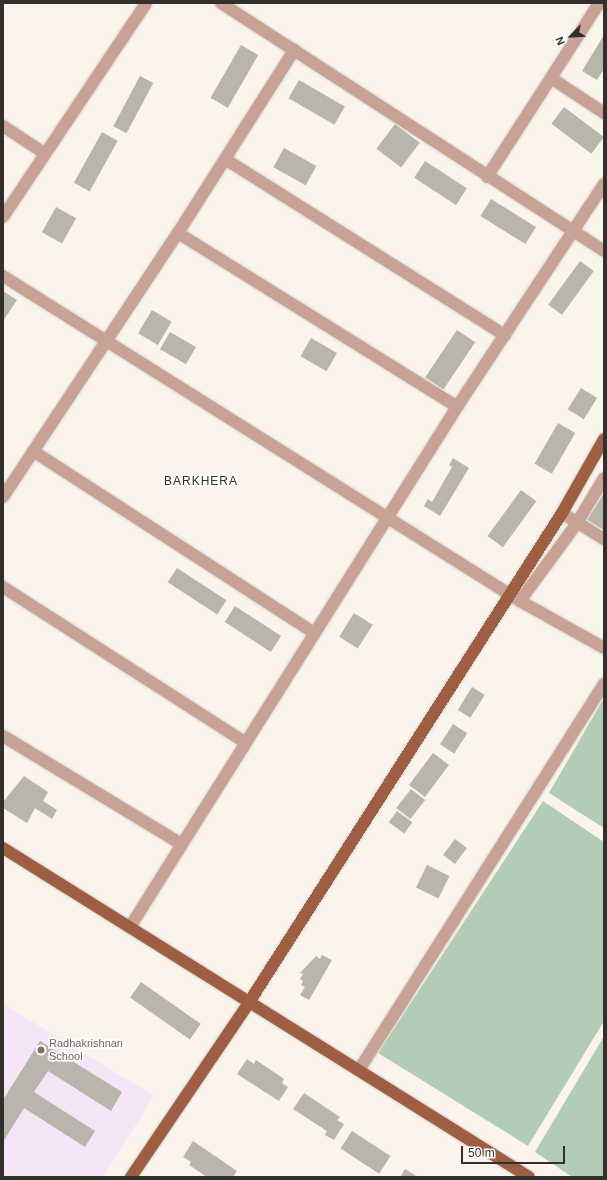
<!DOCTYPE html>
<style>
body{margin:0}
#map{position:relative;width:607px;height:1180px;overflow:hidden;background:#faf4ed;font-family:Helvetica,sans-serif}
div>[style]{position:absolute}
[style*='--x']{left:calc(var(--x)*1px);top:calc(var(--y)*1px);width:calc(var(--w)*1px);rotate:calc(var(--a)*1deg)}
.education>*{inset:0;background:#f6e5f7}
.green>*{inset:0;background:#b3ccb7}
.building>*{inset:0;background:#b9b4ac;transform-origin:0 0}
.roads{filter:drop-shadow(0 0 1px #d6d1ca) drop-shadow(0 0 1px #d6d1ca)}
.minor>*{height:12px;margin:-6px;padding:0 6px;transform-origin:6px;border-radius:6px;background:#c8a395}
.major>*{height:12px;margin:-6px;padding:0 6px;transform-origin:6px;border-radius:6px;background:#9d5e44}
.dots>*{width:11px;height:11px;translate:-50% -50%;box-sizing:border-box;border:2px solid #fff;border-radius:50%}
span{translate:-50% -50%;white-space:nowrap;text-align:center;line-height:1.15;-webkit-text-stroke:3.5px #fff;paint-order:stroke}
.education-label{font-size:11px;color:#785e54}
.left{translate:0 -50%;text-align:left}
.neighbourhood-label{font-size:12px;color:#32302d;letter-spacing:1px}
.frame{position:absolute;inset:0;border:4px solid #32302d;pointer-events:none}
.north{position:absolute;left:551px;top:16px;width:40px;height:40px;-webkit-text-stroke:3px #fff;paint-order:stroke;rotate:246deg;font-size:11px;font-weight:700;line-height:16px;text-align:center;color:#32302d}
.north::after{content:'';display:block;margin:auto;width:14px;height:18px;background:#32302d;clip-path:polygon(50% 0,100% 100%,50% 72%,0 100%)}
.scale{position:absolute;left:461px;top:1146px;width:104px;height:18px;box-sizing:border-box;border:2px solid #32302d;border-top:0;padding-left:5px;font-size:12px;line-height:14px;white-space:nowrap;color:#32302d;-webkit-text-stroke:3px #fff;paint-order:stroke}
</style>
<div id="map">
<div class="education">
<div style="clip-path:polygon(3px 1004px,154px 1096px,103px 1177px,3px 1177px)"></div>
</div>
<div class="green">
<div style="clip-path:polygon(604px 698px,604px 828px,549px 793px)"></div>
<div style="clip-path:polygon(543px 801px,604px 842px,604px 1021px,528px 1146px,378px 1053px)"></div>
<div style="clip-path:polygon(604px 1036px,604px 1177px,572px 1177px,535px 1152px)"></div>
</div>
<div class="building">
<div style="clip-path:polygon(604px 35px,604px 69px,597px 80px,582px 71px)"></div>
<div style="left:241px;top:45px;width:20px;height:61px;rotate:30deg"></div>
<div style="left:140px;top:76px;width:15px;height:57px;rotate:28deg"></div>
<div style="left:299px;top:80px;width:53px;height:21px;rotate:30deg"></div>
<div style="left:564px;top:107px;width:50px;height:21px;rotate:37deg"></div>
<div style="left:395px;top:124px;width:31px;height:31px;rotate:37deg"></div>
<div style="left:102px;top:132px;width:18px;height:58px;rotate:29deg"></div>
<div style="left:284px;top:148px;width:37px;height:22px;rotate:29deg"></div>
<div style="left:425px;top:161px;width:50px;height:20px;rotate:33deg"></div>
<div style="left:491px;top:199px;width:53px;height:20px;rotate:32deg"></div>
<div style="left:56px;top:207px;width:23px;height:29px;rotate:29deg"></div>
<div style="left:580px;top:261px;width:17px;height:54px;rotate:36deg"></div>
<div style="clip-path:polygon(3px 291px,17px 300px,3px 321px)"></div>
<div style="left:152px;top:310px;width:23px;height:27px;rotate:31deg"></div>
<div style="left:457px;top:330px;width:22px;height:57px;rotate:34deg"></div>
<div style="left:170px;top:332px;width:30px;height:20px;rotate:30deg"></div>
<div style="left:311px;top:338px;width:30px;height:21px;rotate:30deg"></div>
<div style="left:581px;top:388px;width:19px;height:25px;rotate:32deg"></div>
<div style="left:558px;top:423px;width:20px;height:47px;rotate:30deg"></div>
<div style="clip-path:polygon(453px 458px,469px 468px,440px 516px,424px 506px,428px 499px,432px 502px,452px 467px,449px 465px)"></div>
<div style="left:521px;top:490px;width:19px;height:57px;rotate:36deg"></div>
<div style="clip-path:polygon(604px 493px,604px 530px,587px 520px)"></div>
<div style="left:177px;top:568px;width:59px;height:17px;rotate:33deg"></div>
<div style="left:235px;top:606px;width:55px;height:19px;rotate:33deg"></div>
<div style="left:354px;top:613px;width:22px;height:28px;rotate:32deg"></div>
<div style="left:472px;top:687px;width:15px;height:27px;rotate:32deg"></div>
<div style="left:453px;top:724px;width:17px;height:24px;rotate:33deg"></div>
<div style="left:433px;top:753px;width:20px;height:40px;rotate:37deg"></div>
<div style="clip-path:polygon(24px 776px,48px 792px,43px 801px,57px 810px,52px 819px,35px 808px,27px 823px,3px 808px,3px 802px)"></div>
<div style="left:411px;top:789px;width:18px;height:24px;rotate:38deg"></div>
<div style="left:397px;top:811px;width:19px;height:14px;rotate:36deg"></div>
<div style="left:455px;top:839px;width:15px;height:20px;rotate:37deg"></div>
<div style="left:427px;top:865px;width:25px;height:25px;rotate:26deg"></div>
<div style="clip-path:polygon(322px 955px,332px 960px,309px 1000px,300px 995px,305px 987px,301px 985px,303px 981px,300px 979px,303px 974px,300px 973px,316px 956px,320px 959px)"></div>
<div style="left:141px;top:982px;width:73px;height:19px;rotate:35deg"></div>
<div style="clip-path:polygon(40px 1041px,122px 1092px,111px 1111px,48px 1071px,34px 1092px,95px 1131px,85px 1147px,24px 1108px,3px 1142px,3px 1100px)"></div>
<div style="clip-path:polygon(247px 1059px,254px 1064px,256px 1060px,284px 1079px,282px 1083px,288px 1087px,279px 1101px,237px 1074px)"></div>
<div style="clip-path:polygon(304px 1093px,340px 1117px,337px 1120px,344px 1124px,334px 1140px,325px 1135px,327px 1131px,293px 1109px)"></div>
<div style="left:352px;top:1131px;width:46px;height:21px;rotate:33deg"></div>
<div style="clip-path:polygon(193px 1141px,237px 1171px,233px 1177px,207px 1177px,189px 1165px,191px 1162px,183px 1157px)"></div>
<div style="clip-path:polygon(405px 1169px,418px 1177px,400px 1177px)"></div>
</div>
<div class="roads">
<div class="minor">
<div style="--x:221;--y:3;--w:456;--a:32.9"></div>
<div style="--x:551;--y:78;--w:64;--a:33.4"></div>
<div style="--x:3;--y:126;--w:49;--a:33.4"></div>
<div style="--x:225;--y:159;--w:331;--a:32.2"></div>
<div style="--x:487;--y:177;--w:207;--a:-57.2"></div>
<div style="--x:3;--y:217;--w:257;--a:-56.2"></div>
<div style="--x:178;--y:233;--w:329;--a:31.9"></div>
<div style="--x:3;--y:276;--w:611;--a:32.15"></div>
<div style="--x:520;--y:601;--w:96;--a:29.2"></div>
<div style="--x:33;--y:451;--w:335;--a:32.9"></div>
<div style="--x:3;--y:497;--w:317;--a:-56.5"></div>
<div style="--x:178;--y:233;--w:217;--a:-57.6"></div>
<div style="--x:562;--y:513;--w:49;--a:31.8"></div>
<div style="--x:3;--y:587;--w:287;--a:32.7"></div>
<div style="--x:520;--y:601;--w:97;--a:-53.8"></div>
<div style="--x:577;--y:523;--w:52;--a:-59"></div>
<div style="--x:3;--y:736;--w:208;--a:31.2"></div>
<div style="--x:130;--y:927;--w:614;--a:-57.84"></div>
<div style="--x:457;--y:407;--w:267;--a:-56.6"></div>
<div style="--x:359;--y:1070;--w:457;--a:-57.6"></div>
</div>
<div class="major">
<div style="--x:3;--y:848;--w:620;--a:32.02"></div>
<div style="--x:131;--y:1177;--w:209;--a:-55.9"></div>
<div style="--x:248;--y:1004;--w:583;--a:-57.4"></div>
<div style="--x:562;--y:513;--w:85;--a:-60.4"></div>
</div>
</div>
<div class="dots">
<div style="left:41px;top:1050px;background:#8d6e63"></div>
</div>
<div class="education-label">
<span class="left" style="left:49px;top:1050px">Radhakrishnan<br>School</span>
</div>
<div class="neighbourhood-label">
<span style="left:201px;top:482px">BARKHERA</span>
</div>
<div class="frame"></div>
<div class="north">N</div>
<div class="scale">50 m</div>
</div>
